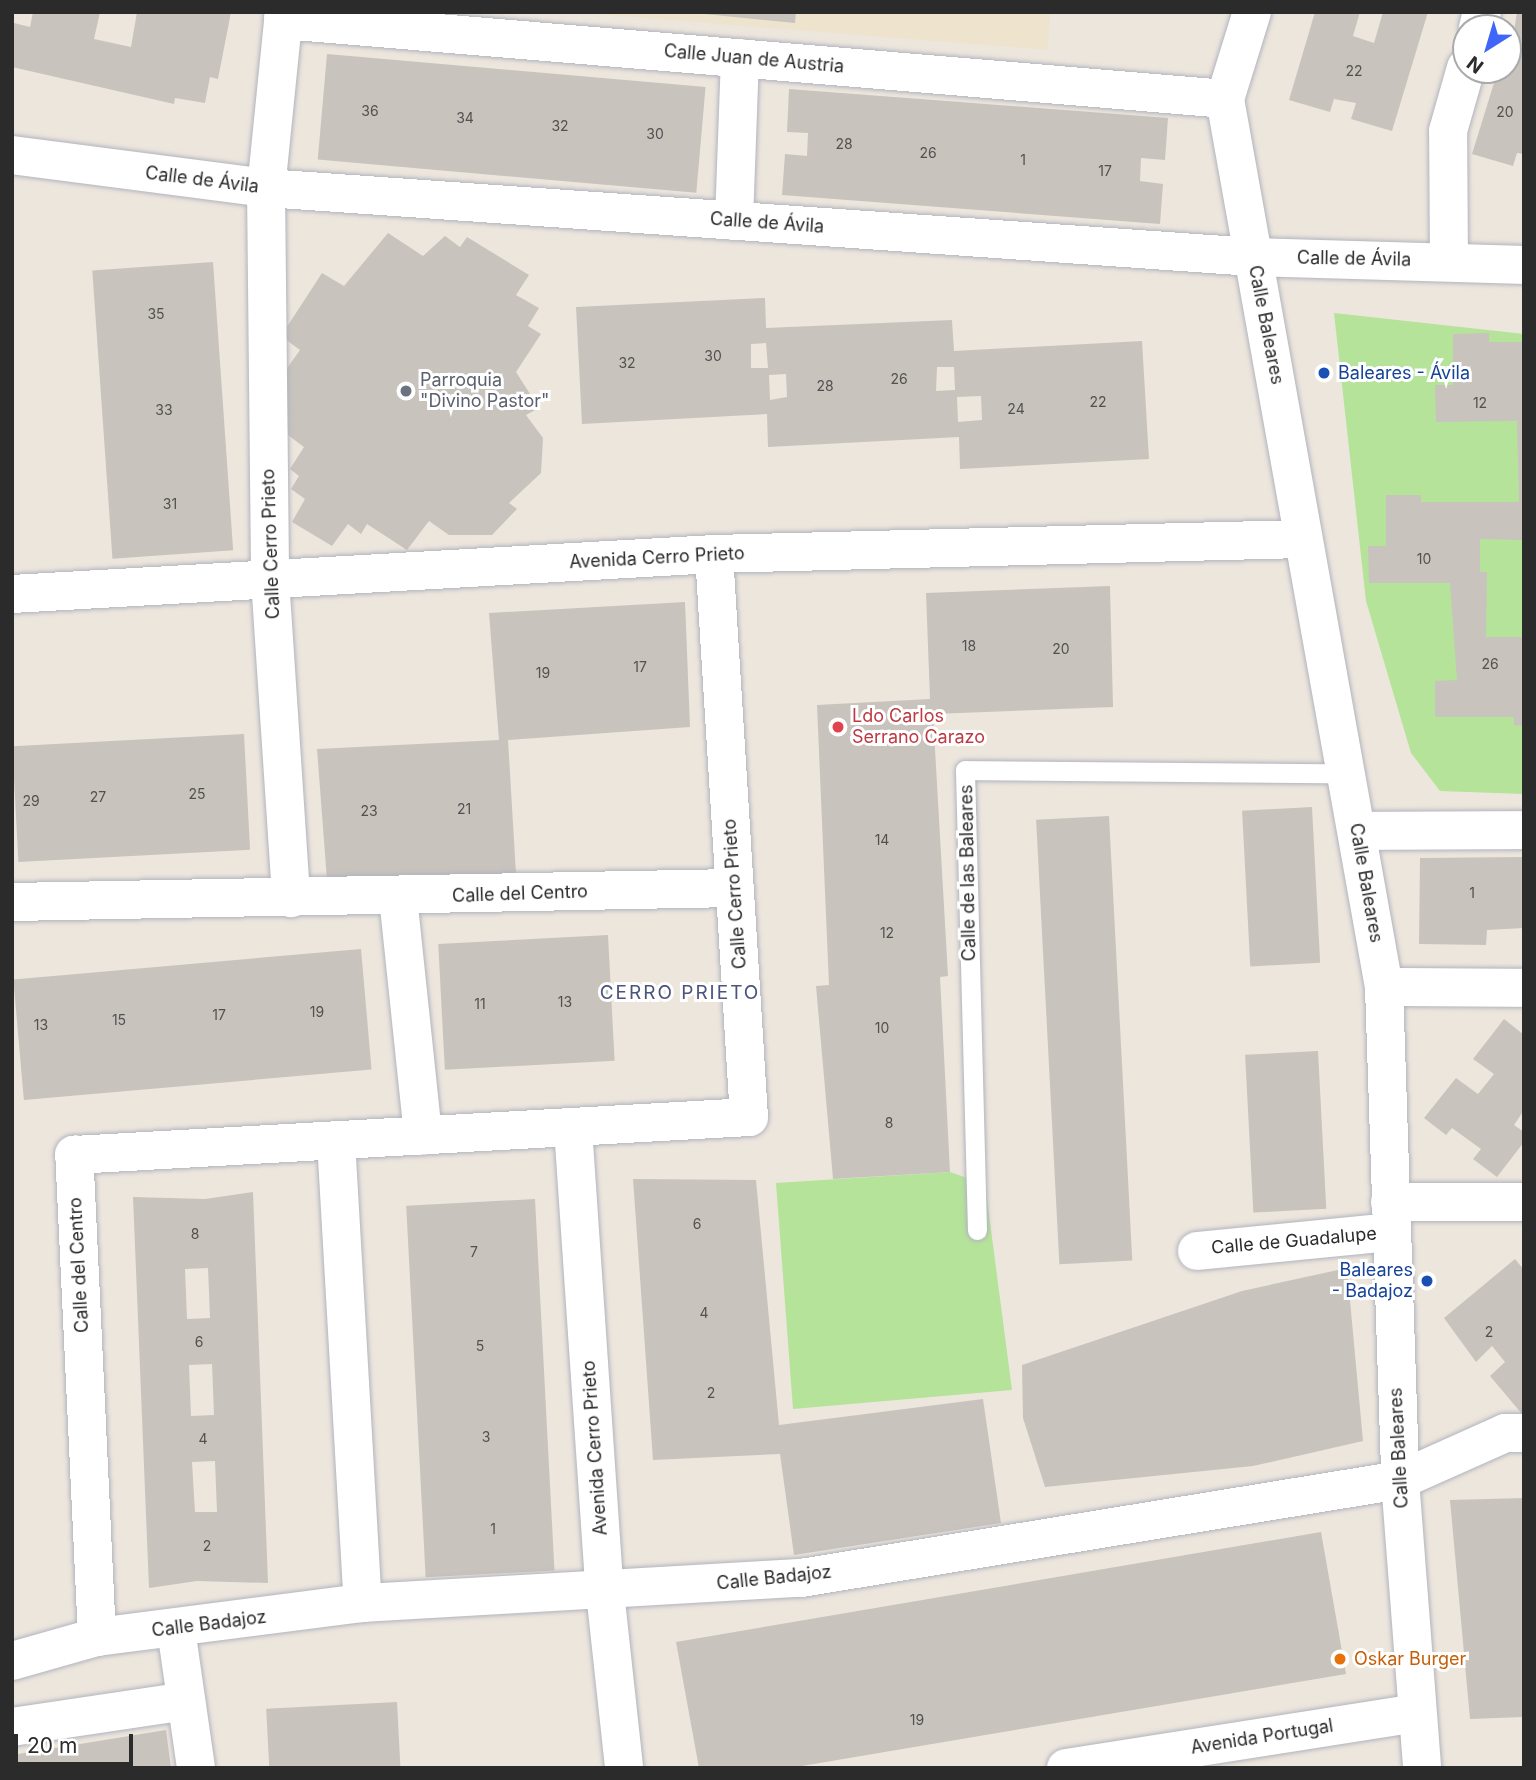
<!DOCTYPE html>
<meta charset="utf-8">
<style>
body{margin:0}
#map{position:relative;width:1536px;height:1780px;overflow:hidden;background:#ede6dd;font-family:Inter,sans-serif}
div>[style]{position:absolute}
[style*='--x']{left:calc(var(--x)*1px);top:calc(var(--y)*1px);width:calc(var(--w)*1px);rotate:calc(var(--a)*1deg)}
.education>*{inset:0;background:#eee3cd}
.green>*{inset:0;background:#b5e39a}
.building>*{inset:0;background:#c8c3bd;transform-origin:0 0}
.roads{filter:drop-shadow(0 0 2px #b1b4bf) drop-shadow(0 0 2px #b1b4bf)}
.lane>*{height:19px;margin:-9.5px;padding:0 9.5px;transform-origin:9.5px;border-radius:9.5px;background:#fff}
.street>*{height:38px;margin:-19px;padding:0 19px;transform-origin:19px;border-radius:19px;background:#fff}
.dots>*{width:19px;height:19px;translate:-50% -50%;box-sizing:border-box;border:4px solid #fff;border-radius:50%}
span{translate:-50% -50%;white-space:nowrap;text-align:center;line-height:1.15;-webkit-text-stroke:6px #fff;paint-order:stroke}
.number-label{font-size:14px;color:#525150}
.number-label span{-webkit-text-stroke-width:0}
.street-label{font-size:18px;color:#2b2b2b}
.transit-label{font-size:18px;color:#164399}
.left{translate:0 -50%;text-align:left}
.right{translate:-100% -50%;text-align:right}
.worship-label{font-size:18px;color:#5b616d}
.health-label{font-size:18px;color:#be3a42}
.food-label{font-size:18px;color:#c56008}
.neighbourhood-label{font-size:19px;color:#4b557c;letter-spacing:2px}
.frame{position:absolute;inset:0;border:14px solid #2b2b2b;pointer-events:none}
.north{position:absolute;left:1452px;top:14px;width:70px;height:70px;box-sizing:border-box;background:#fff;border:2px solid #aaa;border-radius:50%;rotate:217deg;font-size:19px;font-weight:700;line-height:28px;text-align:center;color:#2b2b2b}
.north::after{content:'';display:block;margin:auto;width:24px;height:32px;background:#3f66f8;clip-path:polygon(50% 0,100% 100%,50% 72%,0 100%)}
.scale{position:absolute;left:14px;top:1734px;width:119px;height:32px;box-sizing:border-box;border:4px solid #2b2b2b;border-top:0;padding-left:9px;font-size:21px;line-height:24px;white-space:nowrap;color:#2b2b2b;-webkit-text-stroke:5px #fff;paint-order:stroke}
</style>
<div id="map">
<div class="education">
<div style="clip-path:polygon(571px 12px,1050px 12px,1048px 50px)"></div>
</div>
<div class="green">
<div style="clip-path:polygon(1334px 313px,1524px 334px,1524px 794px,1440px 791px,1411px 753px,1366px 601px)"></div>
<div style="clip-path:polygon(950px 1172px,985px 1184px,1012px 1390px,793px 1409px,776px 1183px)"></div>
</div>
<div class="building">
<div style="clip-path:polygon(33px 12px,100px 12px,94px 39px,131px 47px,137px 12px,231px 12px,218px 79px,210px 77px,205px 103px,175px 98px,174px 104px,12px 67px,14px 23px,30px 27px)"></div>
<div style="clip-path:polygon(685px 12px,796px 12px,795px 23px)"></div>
<div style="clip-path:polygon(1315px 12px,1360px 12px,1353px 36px,1374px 43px,1383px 12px,1428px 12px,1392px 131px,1351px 119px,1356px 103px,1334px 99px,1330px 112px,1289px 100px)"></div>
<div style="clip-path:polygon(1517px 12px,1524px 12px,1524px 154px,1517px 153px,1513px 166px,1472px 154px,1498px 70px,1508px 70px)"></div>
<div style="left:327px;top:54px;width:380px;height:106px;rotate:5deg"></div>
<div style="clip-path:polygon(789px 89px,1168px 118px,1165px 160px,1141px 158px,1140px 181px,1163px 184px,1160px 224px,782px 195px,785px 154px,807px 156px,808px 133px,787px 132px)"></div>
<div style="clip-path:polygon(388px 233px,423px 256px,445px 236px,460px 247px,467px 237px,529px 275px,516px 295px,539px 308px,528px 326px,541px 334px,516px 372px,539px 408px,526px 415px,543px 438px,541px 473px,509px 503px,517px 509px,492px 535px,449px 535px,429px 521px,407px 550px,367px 524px,361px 534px,348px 524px,332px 546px,292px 522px,305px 499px,291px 489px,299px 476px,290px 469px,304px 447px,288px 435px,283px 374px,300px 350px,281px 336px,322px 273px,344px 286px)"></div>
<div style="left:213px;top:262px;width:289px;height:121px;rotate:86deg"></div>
<div style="clip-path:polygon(evenodd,765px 298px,766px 328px,952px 320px,954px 351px,1142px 341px,1149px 459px,960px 469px,959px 437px,768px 447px,767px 414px,582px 424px,576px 307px,765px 298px,766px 343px,768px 368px,751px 368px,751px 344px,766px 343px,765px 298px,937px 367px,954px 367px,955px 390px,936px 391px,937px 367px,765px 298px,786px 374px,787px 397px,770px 400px,769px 375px,786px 374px,765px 298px,981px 396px,982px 420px,958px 422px,957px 397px,981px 396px)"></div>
<div style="clip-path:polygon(1489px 333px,1489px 342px,1524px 342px,1524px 540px,1480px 539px,1480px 572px,1487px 572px,1486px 637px,1524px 637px,1524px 726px,1514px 725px,1514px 717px,1435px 717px,1435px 681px,1457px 680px,1450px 583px,1369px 583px,1368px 546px,1386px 546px,1386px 495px,1421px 495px,1421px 502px,1519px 502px,1517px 421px,1436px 422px,1435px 385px,1453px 385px,1453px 334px)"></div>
<div style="clip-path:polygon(1110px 586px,1113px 707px,933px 714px,948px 976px,940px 977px,950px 1172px,833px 1179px,816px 986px,829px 985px,817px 705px,930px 699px,926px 593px)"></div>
<div style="clip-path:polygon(685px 602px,690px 727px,508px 740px,516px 874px,327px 880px,317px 749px,499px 740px,489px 613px)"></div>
<div style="left:244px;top:734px;width:116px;height:232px;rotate:87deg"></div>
<div style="left:1312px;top:807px;width:156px;height:70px;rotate:87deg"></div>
<div style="left:1109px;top:816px;width:445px;height:73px;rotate:87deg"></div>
<div style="clip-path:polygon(1524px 857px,1524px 928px,1487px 930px,1486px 945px,1419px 944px,1420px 858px)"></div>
<div style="left:608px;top:935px;width:126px;height:170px;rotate:87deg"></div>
<div style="left:361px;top:949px;width:121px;height:349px;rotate:85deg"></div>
<div style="clip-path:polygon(1504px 1019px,1524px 1035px,1524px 1110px,1514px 1125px,1524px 1132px,1524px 1142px,1497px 1177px,1473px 1159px,1481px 1149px,1452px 1128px,1446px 1135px,1424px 1118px,1456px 1078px,1478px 1094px,1494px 1074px,1473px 1059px)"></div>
<div style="left:1318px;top:1051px;width:158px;height:73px;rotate:87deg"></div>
<div style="clip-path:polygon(633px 1179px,756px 1180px,779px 1425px,983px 1399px,1001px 1523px,794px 1555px,780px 1454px,653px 1460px)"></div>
<div style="clip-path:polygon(evenodd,253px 1192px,268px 1583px,197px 1581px,149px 1588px,133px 1197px,205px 1199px,253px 1192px,208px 1268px,210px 1318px,187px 1319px,185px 1269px,208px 1268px,253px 1192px,212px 1364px,214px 1415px,191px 1416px,189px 1365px,212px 1364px,253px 1192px,215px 1461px,217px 1512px,195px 1512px,192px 1462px,215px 1461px)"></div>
<div style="left:535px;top:1199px;width:372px;height:129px;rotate:87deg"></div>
<div style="clip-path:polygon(1515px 1259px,1524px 1270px,1522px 1414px,1490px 1376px,1505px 1362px,1492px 1346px,1476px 1362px,1444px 1318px)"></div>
<div style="clip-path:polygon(1347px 1268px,1363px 1441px,1253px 1466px,1045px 1487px,1023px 1418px,1022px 1365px,1242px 1291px)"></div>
<div style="clip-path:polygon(1524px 1498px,1524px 1717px,1470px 1719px,1450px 1500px)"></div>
<div style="clip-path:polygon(1321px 1532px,1346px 1674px,790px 1768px,699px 1768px,676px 1642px)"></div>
<div style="left:397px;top:1702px;width:66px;height:131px;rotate:87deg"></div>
<div style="clip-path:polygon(166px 1730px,171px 1768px,12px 1768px,12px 1755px)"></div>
</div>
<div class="roads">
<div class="lane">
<div style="--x:977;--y:1230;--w:460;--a:-91.5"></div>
<div style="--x:965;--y:770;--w:380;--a:0.5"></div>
</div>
<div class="street">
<div style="--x:284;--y:12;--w:177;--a:95.8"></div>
<div style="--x:266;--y:188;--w:391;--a:89.4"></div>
<div style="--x:270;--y:579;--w:320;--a:86.2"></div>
<div style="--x:1252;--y:12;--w:91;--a:107.2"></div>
<div style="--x:1225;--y:99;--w:902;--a:79.85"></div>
<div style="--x:1384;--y:987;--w:493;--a:88.1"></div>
<div style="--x:1400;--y:1480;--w:289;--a:85.6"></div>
<div style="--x:283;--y:20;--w:945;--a:4.79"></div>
<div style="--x:1478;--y:28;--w:16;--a:-76"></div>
<div style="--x:12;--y:155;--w:256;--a:7.4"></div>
<div style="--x:266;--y:188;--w:989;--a:4"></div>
<div style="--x:1253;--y:257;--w:271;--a:1.7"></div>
<div style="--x:734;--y:221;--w:163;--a:-87.9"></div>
<div style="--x:1449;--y:261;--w:130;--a:-90.4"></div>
<div style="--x:1448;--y:131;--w:66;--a:-74.1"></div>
<div style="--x:12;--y:594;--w:703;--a:-3.26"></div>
<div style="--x:714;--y:554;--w:588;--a:-1.46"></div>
<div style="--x:1357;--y:831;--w:167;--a:-0.3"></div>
<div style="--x:398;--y:897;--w:240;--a:84"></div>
<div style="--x:12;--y:902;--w:722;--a:-1.11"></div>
<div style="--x:1384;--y:987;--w:140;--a:0.4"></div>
<div style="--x:573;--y:1128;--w:465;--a:86.1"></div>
<div style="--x:605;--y:1592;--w:177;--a:83.8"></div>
<div style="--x:336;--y:1140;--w:464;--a:86.7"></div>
<div style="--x:1390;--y:1202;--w:134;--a:0"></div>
<div style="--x:1197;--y:1251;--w:195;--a:-5.6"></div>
<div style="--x:176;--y:1629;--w:140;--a:81.8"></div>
<div style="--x:97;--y:1637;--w:483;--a:-92.7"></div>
<div style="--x:74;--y:1155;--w:676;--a:-3.22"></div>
<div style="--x:749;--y:1117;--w:564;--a:-93.56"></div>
<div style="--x:12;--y:1661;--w:88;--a:-15.8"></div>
<div style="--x:97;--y:1637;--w:268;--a:-7.3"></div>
<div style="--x:363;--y:1603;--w:439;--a:-3.3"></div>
<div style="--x:801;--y:1578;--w:607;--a:-9.29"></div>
<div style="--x:1400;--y:1480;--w:115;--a:-24.1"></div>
<div style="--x:1505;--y:1433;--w:19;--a:0"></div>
<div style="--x:12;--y:1727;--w:176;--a:-8.5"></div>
<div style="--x:1066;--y:1768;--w:354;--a:-8.9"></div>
</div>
</div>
<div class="dots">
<div style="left:1324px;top:373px;background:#1a4fb4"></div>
<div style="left:406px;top:391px;background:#6b7280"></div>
<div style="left:838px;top:727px;background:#e0444e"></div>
<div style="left:1427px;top:1281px;background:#1a4fb4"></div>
<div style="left:1340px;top:1659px;background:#e8710a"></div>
</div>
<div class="number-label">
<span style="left:1354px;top:71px">22</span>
<span style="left:370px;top:111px">36</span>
<span style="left:1505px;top:112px">20</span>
<span style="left:465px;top:118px">34</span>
<span style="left:560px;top:126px">32</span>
<span style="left:655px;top:134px">30</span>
<span style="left:844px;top:144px">28</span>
<span style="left:928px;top:153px">26</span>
<span style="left:1023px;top:160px">1</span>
<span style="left:1105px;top:171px">17</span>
<span style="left:156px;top:314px">35</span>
<span style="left:713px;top:356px">30</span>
<span style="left:627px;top:363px">32</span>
<span style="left:899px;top:379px">26</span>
<span style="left:825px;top:386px">28</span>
<span style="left:1098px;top:402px">22</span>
<span style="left:1480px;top:403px">12</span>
<span style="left:1016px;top:409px">24</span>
<span style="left:164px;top:410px">33</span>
<span style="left:170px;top:504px">31</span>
<span style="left:1424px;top:559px">10</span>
<span style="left:969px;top:646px">18</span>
<span style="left:1061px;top:649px">20</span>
<span style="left:1490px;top:664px">26</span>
<span style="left:640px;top:667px">17</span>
<span style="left:543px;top:673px">19</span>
<span style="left:197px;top:794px">25</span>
<span style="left:98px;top:797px">27</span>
<span style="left:31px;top:801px">29</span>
<span style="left:464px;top:809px">21</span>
<span style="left:369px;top:811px">23</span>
<span style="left:882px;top:840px">14</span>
<span style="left:1472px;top:893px">1</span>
<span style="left:887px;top:933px">12</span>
<span style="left:565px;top:1002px">13</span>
<span style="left:480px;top:1004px">11</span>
<span style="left:317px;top:1012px">19</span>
<span style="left:219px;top:1015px">17</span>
<span style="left:119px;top:1020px">15</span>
<span style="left:41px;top:1025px">13</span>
<span style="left:882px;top:1028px">10</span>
<span style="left:889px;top:1123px">8</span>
<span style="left:697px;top:1224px">6</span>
<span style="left:195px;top:1234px">8</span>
<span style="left:474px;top:1252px">7</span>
<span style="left:704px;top:1313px">4</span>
<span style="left:1489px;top:1332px">2</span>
<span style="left:199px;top:1342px">6</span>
<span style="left:480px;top:1346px">5</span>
<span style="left:711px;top:1393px">2</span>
<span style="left:486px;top:1437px">3</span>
<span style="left:203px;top:1439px">4</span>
<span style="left:493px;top:1529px">1</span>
<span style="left:207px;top:1546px">2</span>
<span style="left:917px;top:1720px">19</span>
</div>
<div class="street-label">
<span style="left:754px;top:59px;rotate:5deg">Calle Juan de Austria</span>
<span style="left:202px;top:180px;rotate:7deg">Calle de Ávila</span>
<span style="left:767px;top:223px;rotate:4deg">Calle de Ávila</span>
<span style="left:1354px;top:259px;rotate:1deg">Calle de Ávila</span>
<span style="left:1266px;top:325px;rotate:79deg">Calle Baleares</span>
<span style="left:271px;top:544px;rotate:-92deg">Calle Cerro Prieto</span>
<span style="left:657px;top:558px;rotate:-3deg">Avenida Cerro Prieto</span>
<span style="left:968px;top:873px;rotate:-91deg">Calle de las Baleares</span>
<span style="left:1366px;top:883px;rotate:80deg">Calle Baleares</span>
<span style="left:520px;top:894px;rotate:-2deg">Calle del Centro</span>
<span style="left:735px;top:894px;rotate:-94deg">Calle Cerro Prieto</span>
<span style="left:1294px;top:1241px;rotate:-5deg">Calle de Guadalupe</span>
<span style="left:79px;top:1265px;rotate:-93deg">Calle del Centro</span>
<span style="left:595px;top:1448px;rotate:-94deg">Avenida Cerro Prieto</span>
<span style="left:1399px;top:1448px;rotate:-93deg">Calle Baleares</span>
<span style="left:774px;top:1578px;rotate:-6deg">Calle Badajoz</span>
<span style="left:209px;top:1624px;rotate:-7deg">Calle Badajoz</span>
<span style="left:1262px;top:1737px;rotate:-9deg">Avenida Portugal</span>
</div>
<div class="transit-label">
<span class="left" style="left:1338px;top:373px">Baleares - Ávila</span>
<span class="right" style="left:1413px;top:1281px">Baleares<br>- Badajoz</span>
</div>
<div class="worship-label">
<span class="left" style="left:420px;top:391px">Parroquia<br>"Divino Pastor"</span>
</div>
<div class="health-label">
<span class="left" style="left:852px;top:727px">Ldo Carlos<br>Serrano Carazo</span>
</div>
<div class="food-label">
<span class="left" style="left:1354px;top:1659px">Oskar Burger</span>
</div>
<div class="neighbourhood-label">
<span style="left:680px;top:993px">CERRO PRIETO</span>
</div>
<div class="frame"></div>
<div class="north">N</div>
<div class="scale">20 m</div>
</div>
